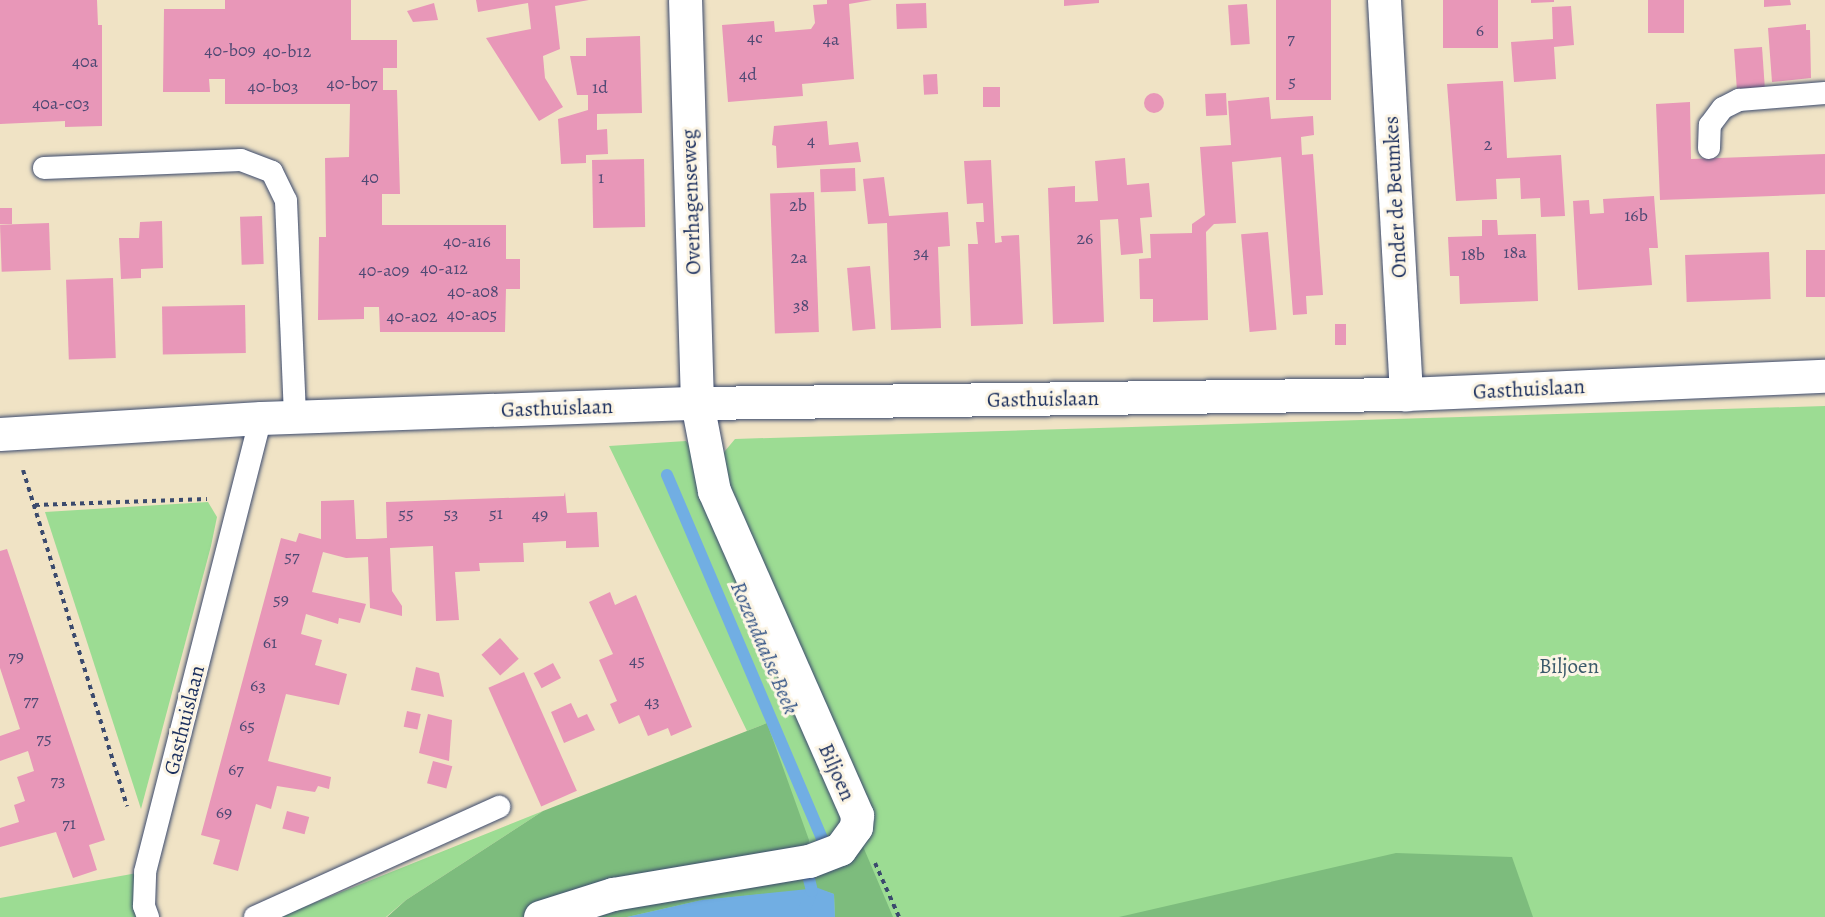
<!DOCTYPE html>
<style>
body{margin:0}
#map{position:relative;width:1825px;height:917px;overflow:hidden;background:#f0e3c5;font-family:Alegreya,serif}
div>[style]{position:absolute}
[style*='--x']{left:calc(var(--x)*1px);top:calc(var(--y)*1px);width:calc(var(--w)*1px);rotate:calc(var(--a)*1deg)}
.green>*{inset:0;background:#9cdc93}
.forest>*{inset:0;background:#7dbc7d}
.water>*{inset:0;background:#71aee3}
.stream>*{height:12px;margin:-6px;padding:0 6px;transform-origin:6px;border-radius:6px;background:#71aee3}
.building>*{inset:0;background:#e897b8;transform-origin:0 0}
.round{border-radius:50%}
.path>*{height:4px;margin-top:-2px;transform-origin:0;background:repeating-linear-gradient(90deg,#3b4a6d 0 4.5px,transparent 0 9px)}
.roads{filter:drop-shadow(0 0 2px #3b4a6d) drop-shadow(0 0 2px #3b4a6d)}
.service>*{height:22px;margin:-11px;padding:0 11px;transform-origin:11px;border-radius:11px;background:#fff}
.minor>*{height:33px;margin:-16.5px;padding:0 16.5px;transform-origin:16.5px;border-radius:16.5px;background:#fff}
.tertiary>*{height:33px;margin:-16.5px;padding:0 16.5px;transform-origin:16.5px;border-radius:16.5px;background:#fff}
span{translate:-50% -50%;white-space:nowrap;text-align:center;line-height:1.15;-webkit-text-stroke:6px #fcf5e5;paint-order:stroke}
.number-label{font-size:18px;color:#4e4974}
.number-label span{-webkit-text-stroke-width:0}
.street-label{font-size:21px;color:#1b2f5e}
.park-label{font-size:21px;color:#3b5a6b}
.water-label{font-size:22px;color:#355586;font-style:italic}
</style>
<div id="map">
<div class="green">
<div style="clip-path:polygon(1825px 406px,1825px 917px,390px 917px,767px 723px,747px 731px,609px 446px,686px 441px,720px 485px,720px 457px,735px 439px)"></div>
<div style="clip-path:polygon(208px 502px,217px 517px,211px 546px,141px 809px,45px 512px)"></div>
<div style="clip-path:polygon(543px 811px,406px 900px,386px 917px,279px 917px)"></div>
<div style="clip-path:polygon(137px 873px,137px 917px,0 917px,0 898px)"></div>
</div>
<div class="forest">
<div style="clip-path:polygon(767px 723px,809px 840px,807px 853px,564px 899px,522px 917px,387px 917px,406px 900px,543px 811px)"></div>
<div style="clip-path:polygon(862px 844px,893px 917px,835px 917px,834px 894px,818px 889px,702px 900px,627px 917px,558px 917px)"></div>
<div style="clip-path:polygon(1396px 853px,1512px 857px,1533px 917px,1119px 917px)"></div>
</div>
<div class="water">
<div style="clip-path:polygon(818px 888px,834px 894px,835px 917px,627px 917px,702px 900px)"></div>
</div>
<div class="stream">
<div style="--x:667;--y:475;--w:395;--a:66.9"></div>
<div style="--x:801;--y:917;--w:28;--a:-67"></div>
<div style="--x:812;--y:891;--w:16;--a:-104"></div>
</div>
<div class="building">
<div style="clip-path:polygon(0 0,97px 0,98px 25px,102px 25px,102px 126px,65px 127px,65px 121px,0 124px)"></div>
<div style="clip-path:polygon(225px 0,351px 0,351px 40px,397px 40px,397px 68px,383px 68px,383px 90px,397px 90px,400px 194px,382px 194px,382px 225px,506px 225px,506px 259px,520px 259px,520px 289px,506px 289px,505px 332px,380px 332px,379px 307px,364px 307px,364px 319px,318px 320px,319px 237px,326px 237px,325px 158px,349px 157px,350px 104px,225px 104px,225px 79px,209px 79px,210px 92px,163px 92px,164px 9px,225px 9px)"></div>
<div style="clip-path:polygon(476px 0,589px 0,555px 6px,560px 49px,543px 56px,545px 78px,563px 107px,539px 121px,486px 38px,531px 29px,528px 3px,478px 12px)"></div>
<div style="clip-path:polygon(827px 0,872px 0,849px 4px,854px 79px,802px 84px,803px 96px,728px 102px,722px 25px,774px 21px,775px 32px,811px 29px,815px 23px,813px 5px,827px 4px)"></div>
<div style="clip-path:polygon(1064px 0,1099px 0,1099px 3px,1064px 6px)"></div>
<div style="left:1276px;top:0;width:55px;height:100px"></div>
<div style="left:1443px;top:0;width:55px;height:48px"></div>
<div style="clip-path:polygon(1531px 0,1554px 0,1554px 2px,1531px 3px)"></div>
<div style="left:1648px;top:0;width:36px;height:33px"></div>
<div style="clip-path:polygon(1764px 0,1790px 0,1791px 5px,1764px 7px)"></div>
<div style="clip-path:polygon(434px 3px,438px 20px,413px 22px,407px 11px)"></div>
<div style="left:926px;top:3px;width:25px;height:30px;rotate:88deg"></div>
<div style="left:1247px;top:4px;width:40px;height:19px;rotate:86deg"></div>
<div style="clip-path:polygon(1571px 6px,1574px 45px,1554px 47px,1556px 79px,1514px 82px,1511px 42px,1553px 39px,1552px 7px)"></div>
<div style="clip-path:polygon(1806px 24px,1806px 30px,1810px 30px,1811px 78px,1772px 82px,1768px 28px)"></div>
<div style="clip-path:polygon(640px 36px,642px 113px,597px 114px,597px 130px,607px 129px,608px 154px,586px 155px,586px 163px,561px 164px,558px 119px,588px 110px,588px 95px,577px 95px,570px 56px,586px 56px,586px 38px)"></div>
<div style="left:1762px;top:47px;width:40px;height:28px;rotate:86deg"></div>
<div style="left:937px;top:74px;width:20px;height:14px;rotate:87deg"></div>
<div style="clip-path:polygon(1503px 81px,1507px 158px,1561px 155px,1565px 216px,1541px 217px,1540px 198px,1521px 199px,1520px 178px,1496px 179px,1497px 199px,1456px 201px,1447px 84px)"></div>
<div style="left:983px;top:87px;width:17px;height:20px"></div>
<div class="round" style="left:1144px;top:93px;width:20px;height:20px"></div>
<div style="left:1226px;top:93px;width:22px;height:21px;rotate:87deg"></div>
<div style="clip-path:polygon(1269px 97px,1271px 119px,1313px 116px,1314px 135px,1301px 137px,1302px 155px,1313px 154px,1323px 295px,1306px 296px,1307px 314px,1293px 315px,1281px 157px,1232px 162px,1236px 223px,1214px 224px,1206px 232px,1208px 320px,1153px 322px,1153px 299px,1140px 299px,1139px 259px,1151px 258px,1150px 234px,1192px 233px,1192px 224px,1205px 215px,1200px 147px,1231px 145px,1228px 101px)"></div>
<div style="clip-path:polygon(1690px 102px,1691px 159px,1825px 154px,1825px 194px,1660px 200px,1656px 104px)"></div>
<div style="clip-path:polygon(827px 121px,829px 145px,858px 142px,861px 162px,777px 168px,776px 146px,772px 145px,774px 126px)"></div>
<div style="clip-path:polygon(1125px 158px,1127px 185px,1149px 183px,1152px 217px,1140px 218px,1143px 253px,1121px 255px,1118px 219px,1100px 220px,1104px 322px,1053px 324px,1048px 188px,1075px 186px,1075px 202px,1098px 201px,1095px 161px)"></div>
<div style="left:644px;top:159px;width:68px;height:52px;rotate:89deg"></div>
<div style="clip-path:polygon(991px 160px,995px 243px,1002px 242px,1001px 236px,1019px 235px,1023px 324px,971px 326px,968px 244px,978px 244px,976px 222px,984px 222px,983px 203px,967px 204px,964px 161px)"></div>
<div style="left:855px;top:168px;width:23px;height:35px;rotate:88deg"></div>
<div style="clip-path:polygon(884px 177px,889px 216px,948px 212px,950px 246px,938px 247px,941px 328px,891px 330px,887px 223px,868px 224px,863px 179px)"></div>
<div style="left:814px;top:192px;width:140px;height:44px;rotate:88deg"></div>
<div style="clip-path:polygon(1654px 196px,1658px 248px,1649px 248px,1652px 285px,1578px 290px,1573px 201px,1589px 200px,1590px 214px,1604px 213px,1603px 199px)"></div>
<div style="left:0;top:208px;width:12px;height:16px"></div>
<div style="left:262px;top:216px;width:48px;height:22px;rotate:88deg"></div>
<div style="clip-path:polygon(1482px 220px,1497px 220px,1498px 235px,1536px 234px,1538px 301px,1460px 304px,1459px 276px,1450px 276px,1448px 237px,1482px 236px)"></div>
<div style="clip-path:polygon(162px 221px,163px 268px,141px 269px,141px 278px,121px 279px,119px 238px,139px 238px,140px 222px)"></div>
<div style="left:49px;top:223px;width:47px;height:49px;rotate:88deg"></div>
<div style="left:1268px;top:232px;width:98px;height:27px;rotate:85deg"></div>
<div style="left:1806px;top:250px;width:19px;height:47px"></div>
<div style="left:1769px;top:252px;width:47px;height:84px;rotate:88deg"></div>
<div style="left:870px;top:266px;width:63px;height:23px;rotate:85deg"></div>
<div style="left:113px;top:278px;width:80px;height:47px;rotate:88deg"></div>
<div style="left:245px;top:305px;width:48px;height:83px;rotate:89deg"></div>
<div style="left:1335px;top:324px;width:11px;height:21px"></div>
<div style="clip-path:polygon(565px 492px,567px 513px,597px 512px,599px 547px,566px 548px,566px 541px,523px 543px,524px 562px,479px 563px,480px 571px,455px 572px,459px 620px,436px 621px,433px 546px,390px 548px,392px 591px,402px 606px,402px 616px,370px 608px,368px 557px,346px 558px,323px 552px,312px 592px,366px 604px,360px 623px,339px 618px,338px 624px,306px 614px,301px 634px,322px 640px,315px 665px,347px 674px,339px 705px,286px 694px,268px 761px,331px 777px,329px 789px,318px 786px,315px 792px,277px 786px,271px 809px,256px 804px,238px 871px,213px 864px,220px 840px,201px 835px,281px 538px,296px 542px,299px 533px,321px 539px,321px 501px,354px 500px,356px 539px,368px 539px,387px 538px,386px 502px,564px 496px)"></div>
<div style="clip-path:polygon(7px 549px,105px 840px,89px 845px,97px 870px,73px 878px,56px 832px,0 847px,0 828px,19px 822px,14px 805px,25px 801px,17px 777px,34px 771px,28px 751px,0 761px,0 736px,20px 729px,0 668px,0 551px)"></div>
<div style="clip-path:polygon(610px 592px,615px 605px,636px 595px,692px 727px,671px 736px,668px 728px,648px 736px,639px 715px,619px 724px,610px 704px,617px 701px,599px 660px,613px 654px,589px 602px)"></div>
<div style="left:500px;top:638px;width:28px;height:25px;rotate:48deg"></div>
<div style="left:553px;top:663px;width:17px;height:22px;rotate:62deg"></div>
<div style="clip-path:polygon(416px 667px,439px 673px,444px 697px,411px 690px)"></div>
<div style="left:524px;top:672px;width:130px;height:39px;rotate:66deg"></div>
<div style="clip-path:polygon(571px 703px,578px 718px,587px 714px,595px 730px,564px 743px,551px 712px)"></div>
<div style="left:407px;top:711px;width:14px;height:16px;rotate:12deg"></div>
<div style="clip-path:polygon(428px 714px,452px 720px,449px 761px,419px 753px)"></div>
<div style="left:433px;top:761px;width:20px;height:23px;rotate:15deg"></div>
<div style="left:287px;top:811px;width:23px;height:18px;rotate:15deg"></div>
</div>
<div class="path">
<div style="--x:23;--y:470;--w:352;--a:72.8"></div>
<div style="--x:35;--y:505;--w:172;--a:-2"></div>
<div style="--x:875;--y:863;--w:59;--a:66"></div>
</div>
<div class="roads">
<div class="service">
<div style="--x:1709;--y:148;--w:23;--a:-88"></div>
<div style="--x:1710;--y:125;--w:21;--a:-53"></div>
<div style="--x:1723;--y:108;--w:18;--a:-27"></div>
<div style="--x:1739;--y:100;--w:86;--a:-4.7"></div>
<div style="--x:44;--y:168;--w:197;--a:-2.3"></div>
<div style="--x:241;--y:160;--w:33;--a:21"></div>
<div style="--x:272;--y:172;--w:32;--a:64"></div>
<div style="--x:286;--y:201;--w:216;--a:87.6"></div>
<div style="--x:148;--y:917;--w:12;--a:-110"></div>
<div style="--x:144;--y:906;--w:34;--a:-88"></div>
<div style="--x:145;--y:872;--w:469;--a:-75.7"></div>
<div style="--x:255;--y:917;--w:268;--a:-24.3"></div>
</div>
<div class="minor">
<div style="--x:1384;--y:0;--w:395;--a:86.8"></div>
<div style="--x:540;--y:917;--w:77;--a:-17.5"></div>
<div style="--x:613;--y:894;--w:199;--a:-9.6"></div>
<div style="--x:809;--y:861;--w:33;--a:-21"></div>
<div style="--x:840;--y:849;--w:27;--a:-54"></div>
<div style="--x:856;--y:827;--w:12;--a:-85"></div>
<div style="--x:857;--y:815;--w:354;--a:-113.8"></div>
<div style="--x:714;--y:491;--w:90;--a:-100.9"></div>
<div style="--x:697;--y:403;--w:403;--a:-91.7"></div>
</div>
<div class="tertiary">
<div style="--x:0;--y:434;--w:261;--a:-3.5"></div>
<div style="--x:261;--y:418;--w:436;--a:-2"></div>
<div style="--x:697;--y:403;--w:709;--a:-0.73"></div>
<div style="--x:1406;--y:394;--w:419;--a:-2.5"></div>
</div>
</div>
<div class="number-label">
<span style="left:1480px;top:30px">6</span>
<span style="left:755px;top:37px">4c</span>
<span style="left:1291px;top:38px">7</span>
<span style="left:831px;top:39px">4a</span>
<span style="left:230px;top:50px">40-b09</span>
<span style="left:287px;top:51px">40-b12</span>
<span style="left:85px;top:61px">40a</span>
<span style="left:748px;top:74px">4d</span>
<span style="left:1292px;top:81px">5</span>
<span style="left:352px;top:83px">40-b07</span>
<span style="left:273px;top:86px">40-b03</span>
<span style="left:600px;top:87px">1d</span>
<span style="left:61px;top:103px">40a-c03</span>
<span style="left:811px;top:140px">4</span>
<span style="left:1488px;top:144px">2</span>
<span style="left:370px;top:177px">40</span>
<span style="left:601px;top:177px">1</span>
<span style="left:798px;top:205px">2b</span>
<span style="left:1636px;top:215px">16b</span>
<span style="left:1085px;top:238px">26</span>
<span style="left:467px;top:241px">40-a16</span>
<span style="left:921px;top:252px">34</span>
<span style="left:1515px;top:252px">18a</span>
<span style="left:1473px;top:254px">18b</span>
<span style="left:799px;top:257px">2a</span>
<span style="left:444px;top:268px">40-a12</span>
<span style="left:384px;top:270px">40-a09</span>
<span style="left:473px;top:291px">40-a08</span>
<span style="left:801px;top:305px">38</span>
<span style="left:472px;top:314px">40-a05</span>
<span style="left:412px;top:316px">40-a02</span>
<span style="left:406px;top:513px">55</span>
<span style="left:451px;top:513px">53</span>
<span style="left:496px;top:513px">51</span>
<span style="left:540px;top:514px">49</span>
<span style="left:292px;top:556px">57</span>
<span style="left:281px;top:599px">59</span>
<span style="left:270px;top:642px">61</span>
<span style="left:16px;top:656px">79</span>
<span style="left:637px;top:660px">45</span>
<span style="left:258px;top:685px">63</span>
<span style="left:31px;top:700px">77</span>
<span style="left:652px;top:701px">43</span>
<span style="left:247px;top:725px">65</span>
<span style="left:44px;top:738px">75</span>
<span style="left:236px;top:769px">67</span>
<span style="left:58px;top:780px">73</span>
<span style="left:224px;top:812px">69</span>
<span style="left:69px;top:823px">71</span>
</div>
<div class="street-label">
<span style="left:1395px;top:197px;rotate:-93deg">Onder de Beumkes</span>
<span style="left:691px;top:202px;rotate:-92deg">Overhagenseweg</span>
<span style="left:1529px;top:389px;rotate:-3deg">Gasthuislaan</span>
<span style="left:1043px;top:399px;rotate:-1deg">Gasthuislaan</span>
<span style="left:557px;top:408px;rotate:-2deg">Gasthuislaan</span>
<span style="left:184px;top:720px;rotate:-76deg">Gasthuislaan</span>
<span style="left:837px;top:772px;rotate:66deg">Biljoen</span>
</div>
<div class="park-label">
<span style="left:1569px;top:666px">Biljoen</span>
</div>
<div class="water-label">
<span style="left:764px;top:648px;rotate:67deg">Rozendaalse Beek</span>
</div>
</div>
